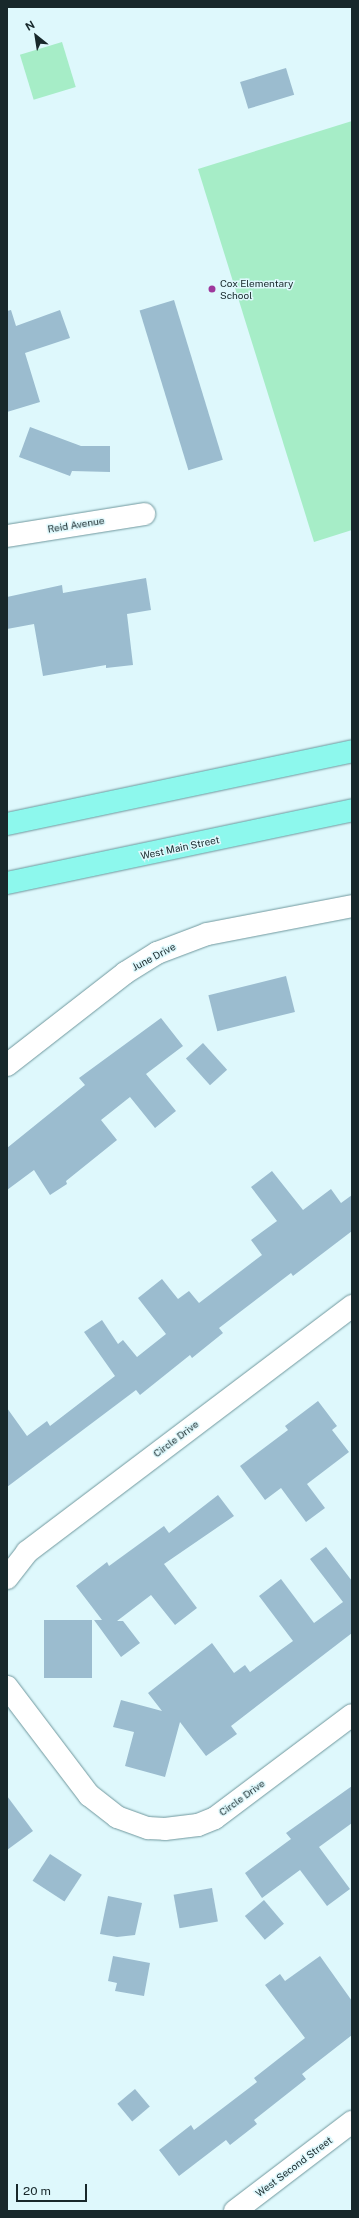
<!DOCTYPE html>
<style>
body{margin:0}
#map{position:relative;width:359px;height:2218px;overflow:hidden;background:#def8fc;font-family:"Public Sans",sans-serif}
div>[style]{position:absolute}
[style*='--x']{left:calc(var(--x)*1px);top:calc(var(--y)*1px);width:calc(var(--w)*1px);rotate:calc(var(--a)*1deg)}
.green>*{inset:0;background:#a6edc7;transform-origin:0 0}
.building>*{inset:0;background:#9bbccf;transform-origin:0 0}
.roads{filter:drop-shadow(0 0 1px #6f979d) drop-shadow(0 0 1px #6f979d)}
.minor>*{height:22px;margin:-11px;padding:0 11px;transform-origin:11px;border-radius:11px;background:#fff}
.secondary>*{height:22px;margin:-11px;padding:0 11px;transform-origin:11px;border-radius:11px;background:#fff}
.primary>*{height:22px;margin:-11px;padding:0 11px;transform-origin:11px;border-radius:11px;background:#8df8ed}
.dots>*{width:11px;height:11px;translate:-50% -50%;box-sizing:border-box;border:2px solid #def8fc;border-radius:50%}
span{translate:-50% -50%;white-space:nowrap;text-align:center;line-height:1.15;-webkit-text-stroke:3px #def8fc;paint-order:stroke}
.poi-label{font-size:10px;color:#18282b}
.left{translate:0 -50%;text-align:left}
.street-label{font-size:10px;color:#18282b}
.frame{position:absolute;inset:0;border:8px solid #18282b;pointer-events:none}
.north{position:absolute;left:16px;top:16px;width:40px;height:40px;-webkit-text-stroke:3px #def8fc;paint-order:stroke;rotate:330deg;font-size:11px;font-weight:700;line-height:16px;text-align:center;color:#18282b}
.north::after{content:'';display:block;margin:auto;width:14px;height:18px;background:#18282b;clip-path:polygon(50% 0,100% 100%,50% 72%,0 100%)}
.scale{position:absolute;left:16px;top:2184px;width:71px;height:18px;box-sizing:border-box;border:2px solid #18282b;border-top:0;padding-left:5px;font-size:12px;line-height:14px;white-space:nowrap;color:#18282b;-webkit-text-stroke:3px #def8fc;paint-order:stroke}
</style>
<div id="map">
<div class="green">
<div style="left:62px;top:42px;width:47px;height:44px;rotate:73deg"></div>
<div style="clip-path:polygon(352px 121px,352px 530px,314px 542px,198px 169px)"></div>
</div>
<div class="building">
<div style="left:286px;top:68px;width:28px;height:48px;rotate:73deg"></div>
<div style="left:174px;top:300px;width:167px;height:36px;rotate:73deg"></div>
<div style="clip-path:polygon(11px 310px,16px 326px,60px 310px,70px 338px,25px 353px,40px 402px,7px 412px,7px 311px)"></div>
<div style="clip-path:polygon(30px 427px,81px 446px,110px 446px,110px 472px,72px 471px,70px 476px,19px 457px)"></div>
<div style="clip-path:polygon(146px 578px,151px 610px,127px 614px,133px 665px,106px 668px,106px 665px,43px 676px,34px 624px,7px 629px,7px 597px,62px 585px,63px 593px)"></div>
<div style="left:286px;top:976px;width:37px;height:80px;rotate:76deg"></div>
<div style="clip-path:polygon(161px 1018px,183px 1046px,146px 1074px,176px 1111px,155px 1128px,130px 1097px,101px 1120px,117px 1140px,66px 1181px,67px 1184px,50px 1195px,34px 1170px,7px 1190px,7px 1148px,85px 1085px,79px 1078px)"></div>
<div style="left:203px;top:1043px;width:36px;height:23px;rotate:48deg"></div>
<div style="clip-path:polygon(272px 1171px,303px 1210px,331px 1189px,341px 1203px,352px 1195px,352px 1231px,293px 1276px,291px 1273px,219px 1328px,223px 1333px,192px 1358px,190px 1355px,140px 1395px,136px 1390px,7px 1487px,7px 1408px,27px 1436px,47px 1421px,50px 1426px,115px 1376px,84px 1332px,102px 1320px,118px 1344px,123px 1340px,137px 1357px,166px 1334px,138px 1298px,162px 1279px,178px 1299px,189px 1291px,199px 1303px,262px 1255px,251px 1240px,277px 1221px,251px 1187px)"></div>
<div style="clip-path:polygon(318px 1401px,337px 1426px,332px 1430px,349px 1452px,307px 1484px,325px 1508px,306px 1522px,281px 1488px,265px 1500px,240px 1466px,288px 1430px,285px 1426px)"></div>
<div style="clip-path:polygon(218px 1495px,234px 1516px,164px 1564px,197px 1608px,175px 1625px,151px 1595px,117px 1621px,123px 1621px,140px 1643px,121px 1657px,94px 1620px,102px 1620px,76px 1586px,107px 1562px,109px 1566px,164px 1526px,169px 1533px)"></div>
<div style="clip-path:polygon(326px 1547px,352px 1581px,352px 1633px,231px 1726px,237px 1734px,206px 1756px,180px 1722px,165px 1777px,125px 1766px,134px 1732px,113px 1727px,121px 1700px,162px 1711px,148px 1693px,212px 1643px,234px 1673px,245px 1665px,250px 1672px,293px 1641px,259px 1596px,281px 1579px,314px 1623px,343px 1602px,310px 1559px)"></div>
<div style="left:44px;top:1620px;width:48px;height:58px"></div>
<div style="clip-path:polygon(352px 1786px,352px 1823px,319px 1847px,350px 1889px,327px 1906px,300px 1870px,262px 1898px,245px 1873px,291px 1839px,286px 1833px)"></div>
<div style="clip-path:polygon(7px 1796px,33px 1831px,7px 1850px)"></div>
<div style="left:50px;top:1854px;width:38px;height:32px;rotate:33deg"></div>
<div style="left:212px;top:1888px;width:34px;height:39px;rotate:80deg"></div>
<div style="clip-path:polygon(108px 1896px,142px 1903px,135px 1935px,117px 1937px,100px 1934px)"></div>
<div style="left:264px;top:1900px;width:31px;height:25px;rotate:50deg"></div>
<div style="clip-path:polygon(113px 1956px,150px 1963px,144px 1996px,115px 1991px,117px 1983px,108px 1981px)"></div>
<div style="clip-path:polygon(320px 1956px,352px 2001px,352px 2035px,302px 2074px,306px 2079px,254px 2120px,257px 2124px,230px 2145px,226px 2140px,179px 2176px,159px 2150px,191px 2125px,194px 2130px,257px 2082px,254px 2078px,305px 2038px,265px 1985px,280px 1974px,285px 1981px)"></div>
<div style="left:135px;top:2089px;width:23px;height:23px;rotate:50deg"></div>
</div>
<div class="roads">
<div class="minor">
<div style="--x:7;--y:536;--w:139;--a:-9.1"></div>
<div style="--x:7;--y:1065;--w:150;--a:-37.9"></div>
<div style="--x:125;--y:973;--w:38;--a:-32"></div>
<div style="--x:157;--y:953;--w:53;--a:-20.8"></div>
<div style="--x:207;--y:934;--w:148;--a:-10.9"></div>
<div style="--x:7;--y:1578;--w:33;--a:-52"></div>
<div style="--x:27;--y:1552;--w:408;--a:-37.1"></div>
<div style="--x:7;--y:1687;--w:136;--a:52.8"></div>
<div style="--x:89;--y:1795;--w:36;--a:38"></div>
<div style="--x:117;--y:1817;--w:33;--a:20"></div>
<div style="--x:148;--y:1828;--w:17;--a:3"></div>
<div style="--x:165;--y:1829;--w:33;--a:-7"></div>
<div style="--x:198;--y:1825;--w:18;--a:-22"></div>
<div style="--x:215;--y:1818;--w:171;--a:-36.9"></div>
</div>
<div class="secondary">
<div style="--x:235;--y:2211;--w:147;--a:-37.3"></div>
</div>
<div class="primary">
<div style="--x:7;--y:824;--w:353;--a:-11.9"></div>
<div style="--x:7;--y:883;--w:353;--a:-11.9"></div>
</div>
</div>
<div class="dots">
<div style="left:212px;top:289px;background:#9e389c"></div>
</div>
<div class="poi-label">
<span class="left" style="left:220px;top:289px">Cox Elementary<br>School</span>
</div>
<div class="street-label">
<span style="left:76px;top:525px;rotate:-9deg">Reid Avenue</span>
<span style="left:180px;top:848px;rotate:-12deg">West Main Street</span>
<span style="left:154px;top:957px;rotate:-28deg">June Drive</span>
<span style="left:176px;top:1439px;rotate:-37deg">Circle Drive</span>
<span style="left:242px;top:1798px;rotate:-36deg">Circle Drive</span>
<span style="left:294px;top:2167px;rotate:-37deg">West Second Street</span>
</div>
<div class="frame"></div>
<div class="north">N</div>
<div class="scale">20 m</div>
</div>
